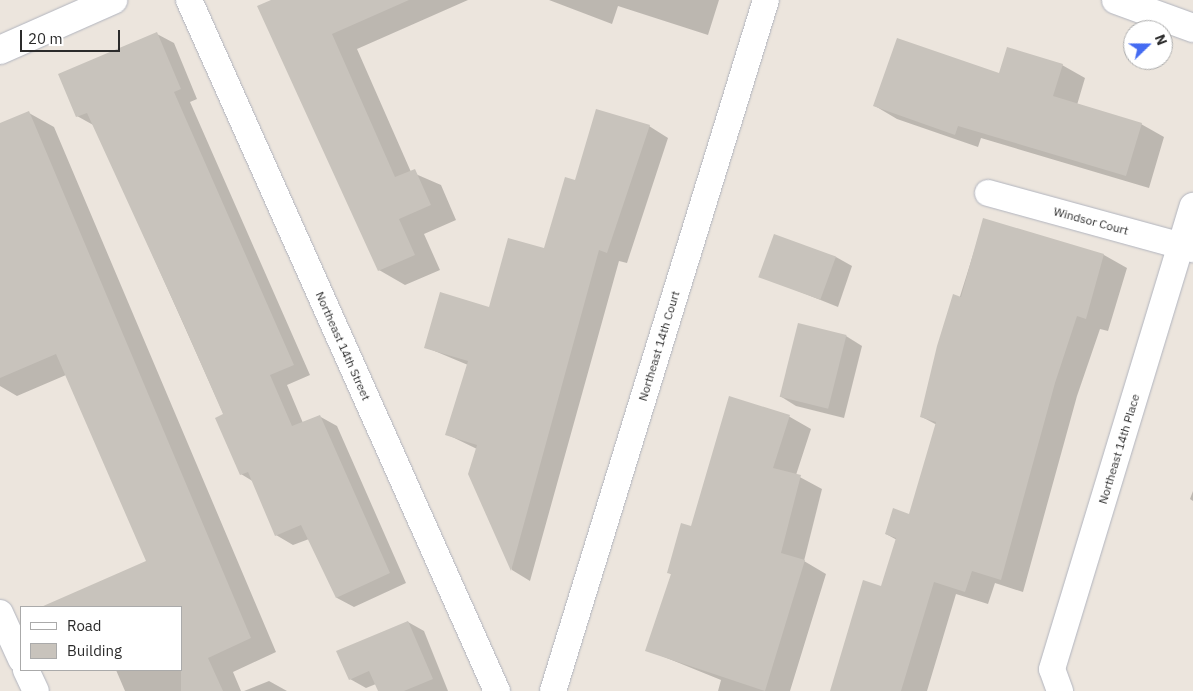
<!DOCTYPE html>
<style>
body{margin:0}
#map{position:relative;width:1193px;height:691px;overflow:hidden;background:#ece5dd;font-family:"IBM Plex Sans",sans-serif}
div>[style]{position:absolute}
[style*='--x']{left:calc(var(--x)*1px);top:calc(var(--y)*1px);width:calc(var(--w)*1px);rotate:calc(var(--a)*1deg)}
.shadow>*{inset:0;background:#0003}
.building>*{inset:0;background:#c8c3bc;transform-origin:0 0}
.roads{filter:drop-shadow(0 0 1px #b1b4be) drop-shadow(0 0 1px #b1b4be)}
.minor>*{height:26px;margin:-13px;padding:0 13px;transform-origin:13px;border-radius:13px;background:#fff}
.tertiary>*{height:28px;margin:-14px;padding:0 14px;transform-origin:14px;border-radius:14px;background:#fff}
span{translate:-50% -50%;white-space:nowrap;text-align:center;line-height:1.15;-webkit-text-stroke:5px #fff;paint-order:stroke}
.street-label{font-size:12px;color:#2b2b2b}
.legend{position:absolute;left:20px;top:606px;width:162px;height:65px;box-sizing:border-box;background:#fff;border:1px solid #aaa;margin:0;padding:6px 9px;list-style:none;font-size:15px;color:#2b2b2b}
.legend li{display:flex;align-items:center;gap:10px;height:25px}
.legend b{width:25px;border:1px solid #aaa}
.north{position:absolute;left:1123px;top:20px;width:50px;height:50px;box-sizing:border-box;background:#fff;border:1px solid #aaa;border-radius:50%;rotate:68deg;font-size:14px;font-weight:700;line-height:20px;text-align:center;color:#2b2b2b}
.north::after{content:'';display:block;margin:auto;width:18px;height:22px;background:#446bf2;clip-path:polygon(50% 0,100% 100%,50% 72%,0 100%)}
.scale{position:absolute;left:20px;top:30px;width:100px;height:22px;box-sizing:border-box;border:2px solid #2b2b2b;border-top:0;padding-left:6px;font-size:15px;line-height:18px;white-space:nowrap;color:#2b2b2b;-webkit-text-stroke:4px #fff;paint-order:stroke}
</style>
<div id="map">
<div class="shadow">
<div style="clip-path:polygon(274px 0,468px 0,357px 49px,411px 172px,441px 185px,456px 220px,424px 234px,440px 270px,405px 285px,379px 270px,259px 7px)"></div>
<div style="clip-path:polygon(549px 0,719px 0,708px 35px,618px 6px,612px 24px)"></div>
<div style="clip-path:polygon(157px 34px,174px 43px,197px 99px,190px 102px,310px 375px,287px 385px,303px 423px,319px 416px,337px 426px,406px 583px,354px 607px,337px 598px,309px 539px,293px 545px,276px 535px,254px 482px,241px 474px,224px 415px,95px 126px,77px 116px)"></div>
<div style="clip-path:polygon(1062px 65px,1085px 78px,1077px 105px,1141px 124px,1164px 137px,1149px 188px,981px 138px,978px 147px,897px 119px,875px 106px)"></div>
<div style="clip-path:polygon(29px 113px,54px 127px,276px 652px,233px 672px,241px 691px,125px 691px,116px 670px,181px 670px,181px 607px,88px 607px,81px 591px,148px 562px,66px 375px,17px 396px,0 386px,0 124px)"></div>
<div style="clip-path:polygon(649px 126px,668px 138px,627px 263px,619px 261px,530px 581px,512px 570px,470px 473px,477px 449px,446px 434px,468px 365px,425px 347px,490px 309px,544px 250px,576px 181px)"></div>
<div style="clip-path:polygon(984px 220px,1104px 255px,1127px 268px,1108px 331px,1100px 329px,1077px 396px,1023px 592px,995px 583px,988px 604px,956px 594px,927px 691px,831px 691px,882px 587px,897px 540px,886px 534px,910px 515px,937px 425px,922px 417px)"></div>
<div style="clip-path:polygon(836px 257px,852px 266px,838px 307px,761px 276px)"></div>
<div style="clip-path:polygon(846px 336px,862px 346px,844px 418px,796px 406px,780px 396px)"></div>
<div style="clip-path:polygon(730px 397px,790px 417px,811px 429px,796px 475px,822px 489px,804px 561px,826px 574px,790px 691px,718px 691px,721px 680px,647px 650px,672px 575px,668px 572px,692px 528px)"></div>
<div style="clip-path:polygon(1193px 491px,1193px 501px,1190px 499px)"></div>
<div style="clip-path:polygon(408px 622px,424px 631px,448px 691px,379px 691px,376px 684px,366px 688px,350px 679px)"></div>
<div style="clip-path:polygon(269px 681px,287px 691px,244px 691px)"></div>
</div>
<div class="building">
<div style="clip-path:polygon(271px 0,409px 0,332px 34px,395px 177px,415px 169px,431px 205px,399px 219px,415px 255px,378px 271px,257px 6px)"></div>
<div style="clip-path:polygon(157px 32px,181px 89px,174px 92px,294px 365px,270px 375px,292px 426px,320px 415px,390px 573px,336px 598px,301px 525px,275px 536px,248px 472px,240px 475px,215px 418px,223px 414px,185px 327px,87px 113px,76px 117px,58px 74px)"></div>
<div style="clip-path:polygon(897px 38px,999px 73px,1007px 47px,1063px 64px,1053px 96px,1142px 123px,1126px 176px,958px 126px,955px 135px,873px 106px)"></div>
<div style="clip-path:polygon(596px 109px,650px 125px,607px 253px,599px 250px,511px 571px,468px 474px,477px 445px,445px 435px,468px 361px,424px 348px,440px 292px,489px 307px,508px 238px,544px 248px,565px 177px,575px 180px)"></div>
<div style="clip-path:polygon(29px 111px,251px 638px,208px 658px,223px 691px,181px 691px,181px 607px,41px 607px,146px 561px,56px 354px,0 378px,0 123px)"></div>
<div style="clip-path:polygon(983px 218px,1104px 254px,1086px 319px,1077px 316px,1055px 383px,1001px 580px,972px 571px,965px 592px,934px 582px,901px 691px,830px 691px,863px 580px,881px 586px,896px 538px,885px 534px,893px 508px,909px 514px,936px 422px,920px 417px,937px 346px,953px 294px,961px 297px)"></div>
<div style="left:774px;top:234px;width:66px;height:46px;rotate:20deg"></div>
<div style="left:798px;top:323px;width:50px;height:76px;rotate:14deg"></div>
<div style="clip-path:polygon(729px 396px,790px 415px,773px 468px,801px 475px,781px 553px,805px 560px,765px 691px,645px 651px,671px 574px,667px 573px,681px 523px,691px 526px)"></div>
<div style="clip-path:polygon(408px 621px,433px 679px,404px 691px,378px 691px,369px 671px,349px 680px,336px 651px)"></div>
</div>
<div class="roads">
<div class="minor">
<div style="--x:189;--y:0;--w:757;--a:65.98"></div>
<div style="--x:988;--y:193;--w:213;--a:15.3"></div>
<div style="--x:0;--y:613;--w:51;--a:65.5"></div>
<div style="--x:26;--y:670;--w:23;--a:65"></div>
<div style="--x:553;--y:691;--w:723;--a:-72.87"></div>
<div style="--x:1060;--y:691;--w:23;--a:-110"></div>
<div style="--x:1052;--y:669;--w:484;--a:-73.1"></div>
</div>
<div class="tertiary">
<div style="--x:1116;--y:0;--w:82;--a:20"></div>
<div style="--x:0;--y:50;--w:124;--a:-23.9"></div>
</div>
</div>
<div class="street-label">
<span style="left:1091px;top:221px;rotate:15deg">Windsor Court</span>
<span style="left:343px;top:346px;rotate:66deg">Northeast 14th Street</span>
<span style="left:659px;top:346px;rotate:-73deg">Northeast 14th Court</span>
<span style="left:1119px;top:449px;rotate:-73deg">Northeast 14th Place</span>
</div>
<ul class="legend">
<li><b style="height:6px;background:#fff"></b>Road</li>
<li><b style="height:14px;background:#c8c3bc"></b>Building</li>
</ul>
<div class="north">N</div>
<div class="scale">20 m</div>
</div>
